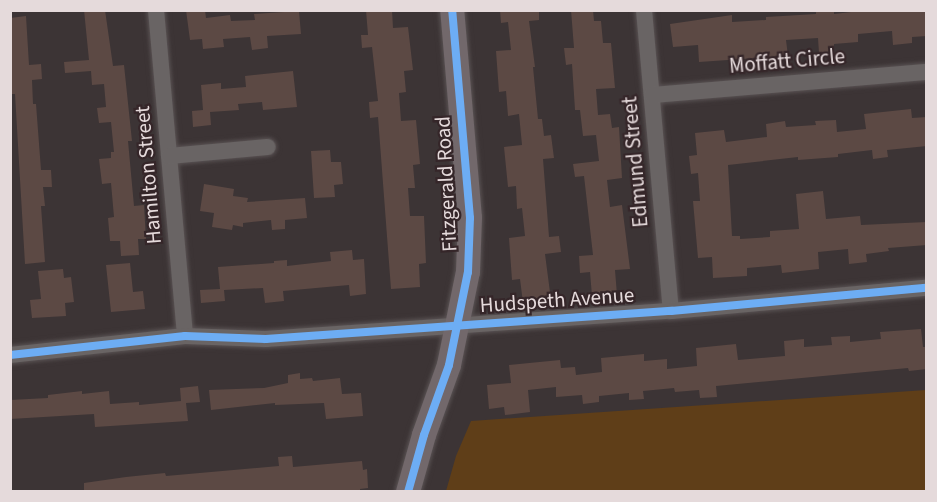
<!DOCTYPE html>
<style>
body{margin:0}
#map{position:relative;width:937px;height:502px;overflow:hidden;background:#3c3435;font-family:"Source Sans 3",sans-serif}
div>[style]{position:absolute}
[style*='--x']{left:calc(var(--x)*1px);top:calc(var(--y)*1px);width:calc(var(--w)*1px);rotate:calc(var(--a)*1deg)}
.green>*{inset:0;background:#5f3e18}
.building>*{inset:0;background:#5c4944}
.roads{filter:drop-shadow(0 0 2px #595253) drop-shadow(0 0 2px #595253)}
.street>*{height:16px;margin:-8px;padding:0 8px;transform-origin:8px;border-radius:8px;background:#696464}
.secondary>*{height:24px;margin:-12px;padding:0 12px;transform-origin:12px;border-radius:12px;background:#72686b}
.cycleway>*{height:8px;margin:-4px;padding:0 4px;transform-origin:4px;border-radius:4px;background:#6dadf4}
span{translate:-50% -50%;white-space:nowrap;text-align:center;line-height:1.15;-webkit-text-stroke:4.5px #352629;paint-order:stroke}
.street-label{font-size:21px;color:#e5dadb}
.frame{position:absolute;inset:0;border:12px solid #e5dadb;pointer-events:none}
</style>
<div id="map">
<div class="green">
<div style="clip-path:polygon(926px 390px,926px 491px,446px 491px,456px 456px,471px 421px)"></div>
</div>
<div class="building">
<div style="clip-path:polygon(84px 10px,105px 10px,113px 66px,124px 65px,132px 141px,128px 141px,134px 206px,144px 205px,146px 239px,138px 239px,139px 255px,121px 256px,120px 241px,110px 241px,108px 218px,114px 217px,111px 183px,102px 184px,99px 159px,111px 158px,111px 152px,114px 152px,111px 122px,99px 123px,97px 108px,106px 107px,104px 84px,92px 85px,91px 71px,65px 73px,64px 62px,89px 60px)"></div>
<div style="clip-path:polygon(186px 10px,205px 10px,206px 18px,230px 15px,231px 21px,255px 20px,254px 14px,299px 11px,301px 34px,267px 36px,268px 48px,252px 50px,250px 37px,223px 39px,224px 47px,203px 49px,202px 39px,190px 40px)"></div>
<div style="clip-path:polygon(366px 10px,392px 10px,393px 28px,408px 27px,413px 70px,404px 71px,406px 92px,399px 93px,401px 121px,416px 120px,420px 164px,413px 165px,415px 188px,408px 188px,410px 216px,424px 216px,426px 263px,419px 264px,420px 287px,391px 289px,378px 117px,370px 118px,369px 102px,378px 101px,372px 47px,362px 48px,361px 35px,368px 35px)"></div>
<div style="clip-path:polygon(500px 10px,539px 10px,539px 20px,529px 21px,535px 67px,533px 67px,538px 119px,542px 119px,544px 136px,551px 135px,554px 158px,543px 159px,549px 237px,559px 236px,561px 252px,545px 254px,551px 300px,523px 303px,520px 279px,512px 280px,509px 238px,525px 236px,522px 208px,517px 209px,516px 186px,508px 187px,504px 147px,522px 145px,519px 114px,508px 116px,506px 91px,499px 92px,496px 51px,511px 50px,508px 22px,501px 23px)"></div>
<div style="clip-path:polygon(571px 10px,593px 10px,594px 21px,601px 21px,603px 43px,611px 43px,615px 88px,596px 89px,598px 115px,610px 114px,612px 128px,619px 127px,622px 178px,607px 180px,610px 207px,622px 205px,630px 269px,615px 270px,617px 295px,592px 296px,590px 272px,580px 273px,579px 256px,593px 255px,584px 176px,575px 177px,573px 164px,599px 161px,596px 135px,583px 136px,580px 110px,575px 110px,572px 64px,566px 65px,564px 48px,574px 48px)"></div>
<div style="clip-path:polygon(816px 10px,834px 10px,834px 14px,868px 10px,927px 10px,927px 36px,912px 37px,912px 43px,893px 45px,892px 31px,858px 34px,858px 42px,834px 44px,834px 51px,819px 53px,818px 38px,786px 40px,788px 56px,699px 62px,698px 45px,673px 47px,670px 24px,732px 15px,732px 22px,766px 20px,766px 17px,816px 14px)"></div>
<div style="clip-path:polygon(26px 16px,29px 65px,41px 64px,42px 79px,32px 80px,33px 104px,36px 104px,41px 170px,51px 170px,52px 187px,43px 187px,45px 206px,41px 206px,45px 262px,25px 264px,15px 94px,11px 94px,10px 84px,10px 18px)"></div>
<div style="clip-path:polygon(293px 71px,297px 107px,263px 110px,262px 102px,238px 104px,239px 110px,210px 112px,211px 125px,193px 127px,192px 111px,203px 110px,201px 85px,221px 83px,221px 89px,246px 87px,245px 76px)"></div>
<div style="clip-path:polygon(911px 109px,912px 118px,927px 117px,927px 146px,887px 150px,888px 157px,873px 159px,872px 150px,838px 154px,838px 157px,798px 160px,798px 157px,728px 165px,732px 236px,740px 236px,740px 239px,770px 237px,770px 231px,799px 229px,796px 194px,823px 191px,826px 219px,860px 216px,861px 225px,927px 222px,927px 245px,888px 248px,889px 251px,866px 254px,867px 262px,849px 264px,848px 249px,818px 252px,819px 269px,782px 273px,781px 265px,747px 268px,747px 276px,713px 278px,712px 257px,698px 258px,693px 201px,700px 201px,698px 173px,691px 174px,689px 156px,697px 155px,695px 133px,724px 130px,726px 142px,767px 137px,766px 124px,785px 121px,786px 127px,816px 125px,815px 121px,836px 120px,837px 132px,866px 129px,864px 114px)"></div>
<div style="clip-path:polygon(330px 150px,331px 162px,341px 162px,343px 184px,334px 185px,335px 197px,314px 198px,311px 151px)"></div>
<div style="clip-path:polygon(204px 184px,234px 189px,233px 196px,248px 198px,247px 202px,305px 198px,307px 218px,285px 220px,285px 229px,272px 230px,271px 220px,243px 223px,243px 227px,233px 225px,232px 230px,212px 227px,214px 213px,200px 211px)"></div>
<div style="clip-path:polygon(352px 250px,353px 260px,364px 259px,366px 294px,350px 296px,349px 285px,283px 291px,284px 301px,265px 303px,263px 288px,224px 290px,225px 301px,201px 303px,200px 290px,220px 289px,218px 267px,274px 263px,274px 261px,287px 260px,287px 266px,331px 261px,330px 252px)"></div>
<div style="clip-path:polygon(130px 263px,133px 292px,143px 291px,145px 309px,111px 312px,106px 265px)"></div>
<div style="clip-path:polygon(63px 269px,64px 278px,71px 277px,74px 302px,65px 303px,66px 316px,32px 318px,30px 300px,41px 299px,38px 271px)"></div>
<div style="clip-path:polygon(921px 329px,923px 347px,927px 347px,927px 369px,909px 371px,908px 368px,716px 386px,717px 397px,700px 398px,699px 390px,675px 392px,674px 388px,643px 391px,644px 399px,629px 400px,629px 393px,599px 396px,599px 402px,583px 404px,582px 395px,556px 397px,556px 387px,528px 390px,530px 412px,505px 415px,504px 407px,489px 409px,487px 385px,511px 383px,509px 365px,560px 360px,561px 368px,575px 367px,576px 375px,602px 372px,601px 358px,644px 354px,644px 361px,667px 359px,667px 369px,697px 366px,696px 348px,736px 344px,738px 360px,785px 356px,784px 341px,804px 339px,804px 347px,832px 345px,831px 337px,850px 336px,850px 342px,881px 339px,880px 332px)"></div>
<div style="clip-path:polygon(300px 373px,300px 379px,312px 378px,313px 381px,340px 378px,342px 394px,361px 393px,363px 416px,326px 419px,324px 403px,275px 405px,275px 403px,211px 410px,209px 390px,264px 388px,288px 383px,288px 375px)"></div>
<div style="clip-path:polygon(198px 386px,200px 402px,186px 403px,188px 421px,95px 427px,94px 414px,10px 419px,10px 400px,48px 398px,48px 395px,82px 391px,82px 394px,109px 391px,110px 404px,139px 402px,139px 405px,181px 401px,180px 388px)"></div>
<div style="clip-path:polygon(292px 456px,293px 467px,362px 461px,363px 470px,367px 469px,368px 488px,360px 489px,360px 492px,84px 492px,84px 483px,126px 477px,165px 473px,166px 476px,279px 466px,278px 457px)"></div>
</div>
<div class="roads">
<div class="street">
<div style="--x:156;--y:10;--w:327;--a:84.9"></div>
<div style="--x:644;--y:10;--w:302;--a:84.9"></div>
<div style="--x:652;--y:95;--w:275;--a:-4.8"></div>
<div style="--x:169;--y:156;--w:99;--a:-5.2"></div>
<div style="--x:10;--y:355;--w:176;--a:-6.2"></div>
<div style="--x:185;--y:336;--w:81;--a:2.1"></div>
<div style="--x:266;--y:339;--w:406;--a:-4"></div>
<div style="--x:671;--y:311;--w:256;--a:-5.2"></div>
</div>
<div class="secondary">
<div style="--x:408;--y:492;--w:59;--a:-74.3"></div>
<div style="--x:424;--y:435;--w:74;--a:-70.3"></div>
<div style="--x:449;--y:365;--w:95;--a:-78.5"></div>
<div style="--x:468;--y:272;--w:54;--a:-87.9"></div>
<div style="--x:470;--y:218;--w:209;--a:-94.9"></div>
</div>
</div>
<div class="cycleway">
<div style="--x:10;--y:355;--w:176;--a:-6.2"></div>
<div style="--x:185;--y:336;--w:81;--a:2.1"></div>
<div style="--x:266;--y:339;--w:406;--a:-4"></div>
<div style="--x:671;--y:311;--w:256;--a:-5.2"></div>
<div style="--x:408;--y:492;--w:59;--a:-74.3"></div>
<div style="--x:424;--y:435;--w:74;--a:-70.3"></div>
<div style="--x:449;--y:365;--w:95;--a:-78.5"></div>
<div style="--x:468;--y:272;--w:54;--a:-87.9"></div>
<div style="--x:470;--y:218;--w:209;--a:-94.9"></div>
</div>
<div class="street-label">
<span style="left:787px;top:61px;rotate:-5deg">Moffatt Circle</span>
<span style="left:635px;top:162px;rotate:-95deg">Edmund Street</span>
<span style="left:148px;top:175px;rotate:-95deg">Hamilton Street</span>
<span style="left:446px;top:184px;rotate:-93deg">Fitzgerald Road</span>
<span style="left:557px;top:300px;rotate:-4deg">Hudspeth Avenue</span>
</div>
<div class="frame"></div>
</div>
